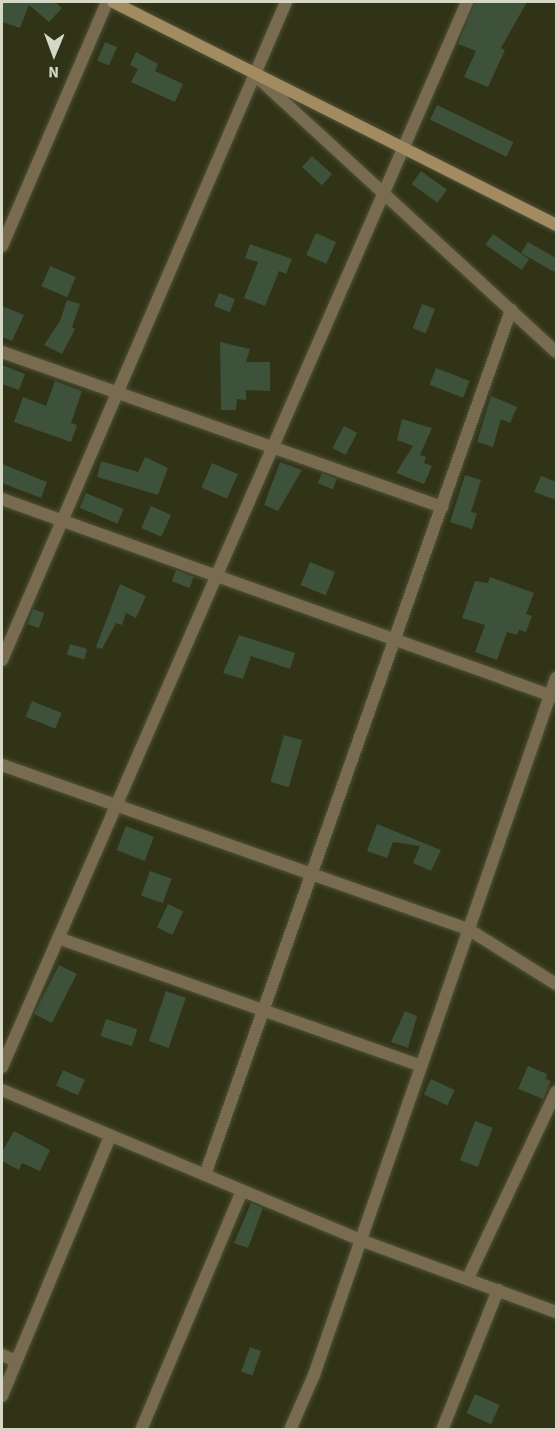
<!DOCTYPE html>
<style>
body{margin:0}
#map{position:relative;width:558px;height:1431px;overflow:hidden;background:#313317;font-family:"Source Sans 3",sans-serif}
div>[style]{position:absolute}
[style*='--x']{left:calc(var(--x)*1px);top:calc(var(--y)*1px);width:calc(var(--w)*1px);rotate:calc(var(--a)*1deg)}
.building>*{inset:0;background:#3e513a;transform-origin:0 0}
.roads{filter:drop-shadow(0 0 2px #4f5137) drop-shadow(0 0 2px #4f5137)}
.street>*{height:12px;margin:-6px;padding:0 6px;transform-origin:6px;border-radius:6px;background:#796b50}
.secondary>*{height:12px;margin:-6px;padding:0 6px;transform-origin:6px;border-radius:6px;background:#a28b60}
span{translate:-50% -50%;white-space:nowrap;text-align:center;line-height:1.15;-webkit-text-stroke:4.5px #313317;paint-order:stroke}
.frame{position:absolute;inset:0;border:3px solid #d6d8c7;pointer-events:none}
.north{position:absolute;left:24px;top:24px;width:60px;height:60px;-webkit-text-stroke:4px #313317;paint-order:stroke;rotate:181deg;font-size:16px;font-weight:700;line-height:24px;text-align:center;color:#d6d8c7}
.north::after{content:'';display:block;margin:auto;width:21px;height:27px;background:#d6d8c7;clip-path:polygon(50% 0,100% 100%,50% 72%,0 100%)}
</style>
<div id="map">
<div class="building">
<div style="clip-path:polygon(2px 2px,55px 2px,62px 8px,49px 22px,29px 5px,20px 28px,2px 22px)"></div>
<div style="clip-path:polygon(475px 2px,527px 2px,501px 48px,505px 50px,488px 87px,464px 77px,476px 51px,458px 44px)"></div>
<div style="left:105px;top:42px;width:13px;height:20px;rotate:23deg"></div>
<div style="clip-path:polygon(136px 52px,158px 64px,155px 71px,183px 84px,175px 102px,131px 82px,138px 69px,130px 65px)"></div>
<div style="left:437px;top:105px;width:85px;height:16px;rotate:26deg"></div>
<div style="left:312px;top:156px;width:27px;height:15px;rotate:42deg"></div>
<div style="left:421px;top:171px;width:32px;height:16px;rotate:36deg"></div>
<div style="left:316px;top:233px;width:22px;height:24px;rotate:24deg"></div>
<div style="left:493px;top:234px;width:44px;height:13px;rotate:35deg"></div>
<div style="clip-path:polygon(528px 242px,556px 258px,556px 273px,521px 253px)"></div>
<div style="clip-path:polygon(250px 244px,292px 259px,286px 274px,279px 271px,265px 306px,244px 298px,258px 262px,245px 258px)"></div>
<div style="left:50px;top:266px;width:28px;height:22px;rotate:23deg"></div>
<div style="left:219px;top:293px;width:17px;height:14px;rotate:21deg"></div>
<div style="clip-path:polygon(67px 300px,80px 304px,72px 327px,75px 329px,62px 354px,44px 345px,60px 321px)"></div>
<div style="left:422px;top:304px;width:14px;height:26px;rotate:21deg"></div>
<div style="clip-path:polygon(2px 306px,24px 315px,12px 341px,2px 337px)"></div>
<div style="clip-path:polygon(220px 342px,250px 349px,246px 362px,270px 362px,270px 391px,246px 390px,246px 400px,237px 399px,236px 410px,221px 410px)"></div>
<div style="clip-path:polygon(2px 365px,25px 374px,19px 390px,2px 384px)"></div>
<div style="left:436px;top:368px;width:36px;height:18px;rotate:21deg"></div>
<div style="clip-path:polygon(55px 381px,82px 391px,71px 423px,77px 425px,71px 442px,14px 422px,23px 397px,46px 406px)"></div>
<div style="clip-path:polygon(491px 396px,517px 407px,510px 423px,501px 419px,493px 447px,477px 442px)"></div>
<div style="clip-path:polygon(402px 419px,432px 428px,420px 455px,426px 457px,424px 463px,432px 466px,424px 484px,396px 473px,413px 446px,397px 440px)"></div>
<div style="left:344px;top:426px;width:15px;height:25px;rotate:28deg"></div>
<div style="clip-path:polygon(145px 457px,168px 468px,158px 495px,97px 477px,101px 461px,138px 472px)"></div>
<div style="clip-path:polygon(280px 462px,302px 470px,278px 511px,264px 505px)"></div>
<div style="left:212px;top:463px;width:28px;height:27px;rotate:23deg"></div>
<div style="clip-path:polygon(2px 464px,47px 482px,41px 498px,2px 483px)"></div>
<div style="left:322px;top:473px;width:16px;height:11px;rotate:22deg"></div>
<div style="clip-path:polygon(465px 475px,481px 480px,471px 512px,477px 513px,472px 529px,450px 522px)"></div>
<div style="clip-path:polygon(541px 476px,556px 482px,556px 500px,534px 492px)"></div>
<div style="left:86px;top:493px;width:41px;height:16px;rotate:23deg"></div>
<div style="left:151px;top:506px;width:22px;height:24px;rotate:24deg"></div>
<div style="left:310px;top:562px;width:27px;height:25px;rotate:22deg"></div>
<div style="left:176px;top:570px;width:19px;height:12px;rotate:21deg"></div>
<div style="clip-path:polygon(490px 577px,534px 593px,526px 614px,532px 616px,526px 632px,519px 630px,517px 635px,507px 632px,497px 660px,475px 652px,485px 625px,462px 618px,475px 581px,488px 583px)"></div>
<div style="clip-path:polygon(120px 584px,146px 596px,136px 618px,126px 613px,122px 625px,116px 623px,102px 649px,96px 647px)"></div>
<div style="left:33px;top:609px;width:12px;height:16px;rotate:20deg"></div>
<div style="clip-path:polygon(239px 635px,295px 653px,290px 669px,251px 656px,243px 679px,223px 673px)"></div>
<div style="left:70px;top:644px;width:18px;height:11px;rotate:16deg"></div>
<div style="left:32px;top:701px;width:32px;height:17px;rotate:22deg"></div>
<div style="left:284px;top:735px;width:19px;height:49px;rotate:16deg"></div>
<div style="clip-path:polygon(377px 824px,441px 850px,431px 871px,413px 863px,420px 846px,393px 842px,387px 858px,367px 851px)"></div>
<div style="left:126px;top:826px;width:30px;height:26px;rotate:21deg"></div>
<div style="left:150px;top:871px;width:23px;height:26px;rotate:20deg"></div>
<div style="left:168px;top:904px;width:17px;height:26px;rotate:25deg"></div>
<div style="left:59px;top:965px;width:20px;height:55px;rotate:27deg"></div>
<div style="left:166px;top:991px;width:21px;height:53px;rotate:19deg"></div>
<div style="clip-path:polygon(405px 1011px,417px 1016px,408px 1048px,391px 1042px)"></div>
<div style="left:106px;top:1019px;width:33px;height:18px;rotate:18deg"></div>
<div style="clip-path:polygon(528px 1066px,547px 1074px,546px 1079px,551px 1081px,543px 1099px,518px 1089px)"></div>
<div style="left:63px;top:1070px;width:24px;height:17px;rotate:24deg"></div>
<div style="left:431px;top:1079px;width:26px;height:17px;rotate:25deg"></div>
<div style="left:475px;top:1121px;width:19px;height:42px;rotate:21deg"></div>
<div style="clip-path:polygon(14px 1131px,50px 1150px,40px 1171px,22px 1163px,19px 1170px,2px 1161px,2px 1152px)"></div>
<div style="clip-path:polygon(251px 1203px,263px 1208px,248px 1248px,234px 1243px)"></div>
<div style="left:250px;top:1347px;width:12px;height:26px;rotate:20deg"></div>
<div style="left:475px;top:1394px;width:27px;height:21px;rotate:24deg"></div>
</div>
<div class="roads">
<div class="street">
<div style="--x:257;--y:77;--w:406;--a:42.6"></div>
<div style="--x:2;--y:246;--w:266;--a:-66.7"></div>
<div style="--x:2;--y:352;--w:467;--a:19.4"></div>
<div style="--x:2;--y:499;--w:587;--a:19.7"></div>
<div style="--x:2;--y:660;--w:717;--a:-66.65"></div>
<div style="--x:2;--y:765;--w:494;--a:19.4"></div>
<div style="--x:468;--y:929;--w:104;--a:32"></div>
<div style="--x:58;--y:938;--w:385;--a:19.4"></div>
<div style="--x:2;--y:1067;--w:1162;--a:-66.41"></div>
<div style="--x:2;--y:1090;--w:388;--a:22.7"></div>
<div style="--x:360;--y:1240;--w:209;--a:20.2"></div>
<div style="--x:205;--y:1175;--w:918;--a:-70.52"></div>
<div style="--x:468;--y:1278;--w:206;--a:-64.7"></div>
<div style="--x:2;--y:1355;--w:15;--a:23"></div>
<div style="--x:2;--y:1396;--w:282;--a:-67.4"></div>
<div style="--x:141;--y:1430;--w:259;--a:-67.1"></div>
<div style="--x:290;--y:1430;--w:60;--a:-66.4"></div>
<div style="--x:314;--y:1375;--w:738;--a:-70.85"></div>
<div style="--x:442;--y:1430;--w:151;--a:-68.2"></div>
</div>
<div class="secondary">
<div style="--x:113;--y:2;--w:496;--a:26.7"></div>
</div>
</div>
<div class="frame"></div>
<div class="north">N</div>
</div>
